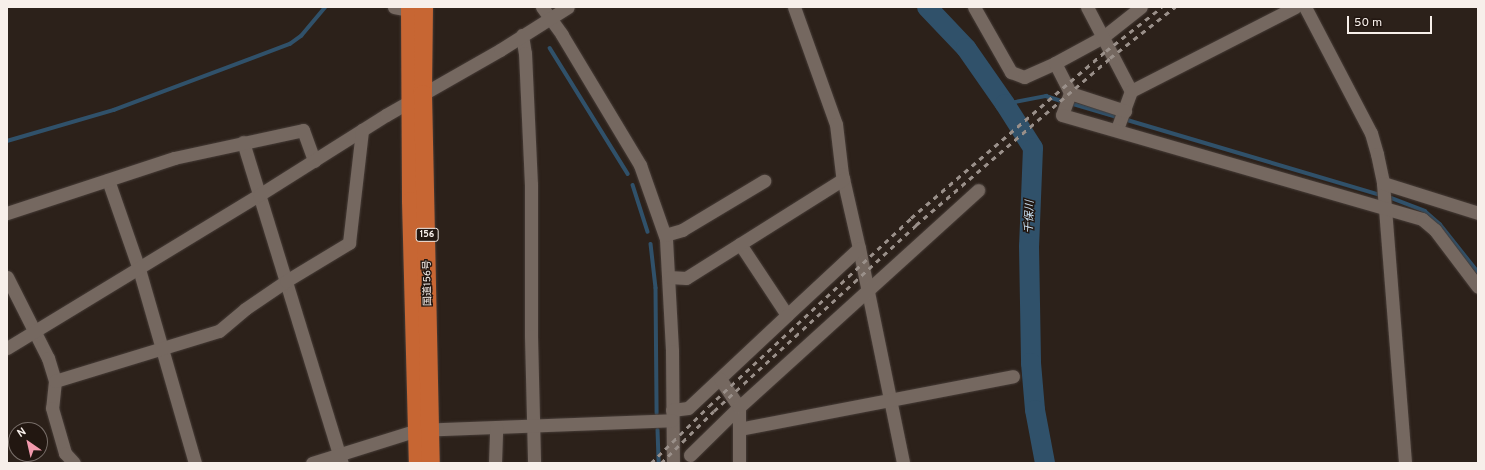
<!DOCTYPE html>
<meta charset="utf-8">
<style>
body{margin:0}
#map{position:relative;width:1485px;height:470px;overflow:hidden;background:#2c211a;font-family:Overpass,"Noto Sans JP",sans-serif}
div>[style]{position:absolute}
[style*='--x']{left:calc(var(--x)*1px);top:calc(var(--y)*1px);width:calc(var(--w)*1px);rotate:calc(var(--a)*1deg)}
.stream>*{height:3.5px;margin:-1.75px;padding:0 1.75px;transform-origin:1.75px;border-radius:1.75px;background:#30516a}
.river>*{height:20px;margin:-10px;padding:0 10px;transform-origin:10px;border-radius:10px;background:#30516a}
.roads{filter:drop-shadow(0 0 1px #463c37) drop-shadow(0 0 1px #463c37)}
.minor>*{height:13px;margin:-6.5px;padding:0 6.5px;transform-origin:6.5px;border-radius:6.5px;background:#756860}
.highway>*{height:18px;margin:-9px;padding:0 9px;transform-origin:9px;border-radius:9px;background:#c76633}
.rail>*{height:3px;margin-top:-1.5px;transform-origin:0;background:repeating-linear-gradient(90deg,#9a908a 0 5px,transparent 0 10px)}
span{translate:-50% -50%;white-space:nowrap;text-align:center;line-height:1.15;-webkit-text-stroke:3px #221711;paint-order:stroke}
.shield-label span{padding:1px 3px;background:#221711;border:1px solid;border-radius:3px;-webkit-text-stroke-width:0}
.shield-label{font-size:9px;color:#f7efea;font-weight:700}
.street-label{font-size:10px;color:#f7efea}
.water-label{font-size:11px;color:#cde4f6;font-style:italic}
.frame{position:absolute;inset:0;border:8px solid #f7efea;pointer-events:none}
.north{position:absolute;left:8px;top:422px;width:40px;height:40px;box-sizing:border-box;background:#221711;border:1px solid #776d68;border-radius:50%;rotate:326deg;font-size:11px;font-weight:700;line-height:16px;text-align:center;color:#f7efea}
.north::after{content:'';display:block;margin:auto;width:14px;height:18px;background:#f29aad;clip-path:polygon(50% 0,100% 100%,50% 72%,0 100%)}
.scale{position:absolute;left:1347px;top:16px;width:85px;height:18px;box-sizing:border-box;border:2px solid #f7efea;border-top:0;padding-left:5px;font-size:12px;line-height:14px;white-space:nowrap;color:#f7efea;-webkit-text-stroke:3px #221711;paint-order:stroke}
</style>
<div id="map">
<div class="stream">
<div style="--x:550;--y:48;--w:148;--a:58.2"></div>
<div style="--x:1070;--y:103;--w:323;--a:16.5"></div>
<div style="--x:1005;--y:104;--w:42;--a:-11"></div>
<div style="--x:1046;--y:96;--w:19;--a:18"></div>
<div style="--x:7;--y:141;--w:111;--a:-16.2"></div>
<div style="--x:114;--y:110;--w:188;--a:-20.6"></div>
<div style="--x:290;--y:44;--w:14;--a:-36"></div>
<div style="--x:301;--y:36;--w:38;--a:-50"></div>
<div style="--x:633;--y:185;--w:49;--a:72.3"></div>
<div style="--x:1386;--y:196;--w:42;--a:21"></div>
<div style="--x:1425;--y:211;--w:20;--a:41"></div>
<div style="--x:1440;--y:224;--w:61;--a:51.6"></div>
<div style="--x:651;--y:244;--w:44;--a:83.5"></div>
<div style="--x:656;--y:288;--w:125;--a:89.5"></div>
<div style="--x:658;--y:430;--w:33;--a:88"></div>
</div>
<div class="river">
<div style="--x:927;--y:7;--w:57;--a:46.4"></div>
<div style="--x:966;--y:48;--w:68;--a:55.1"></div>
<div style="--x:1005;--y:104;--w:52;--a:57.5"></div>
<div style="--x:1033;--y:148;--w:98;--a:92.3"></div>
<div style="--x:1029;--y:246;--w:117;--a:89"></div>
<div style="--x:1031;--y:363;--w:47;--a:85.1"></div>
<div style="--x:1035;--y:410;--w:54;--a:79.3"></div>
</div>
<div class="roads">
<div class="minor">
<div style="--x:394;--y:7;--w:16;--a:11"></div>
<div style="--x:542;--y:7;--w:34;--a:54"></div>
<div style="--x:562;--y:35;--w:152;--a:59"></div>
<div style="--x:640;--y:165;--w:78;--a:70.6"></div>
<div style="--x:666;--y:239;--w:112;--a:86.9"></div>
<div style="--x:672;--y:351;--w:112;--a:89.5"></div>
<div style="--x:794;--y:7;--w:124;--a:70.3"></div>
<div style="--x:836;--y:124;--w:50;--a:83.2"></div>
<div style="--x:842;--y:174;--w:76;--a:77.1"></div>
<div style="--x:859;--y:248;--w:219;--a:78.4"></div>
<div style="--x:974;--y:7;--w:75;--a:60.4"></div>
<div style="--x:1011;--y:72;--w:14;--a:21"></div>
<div style="--x:1024;--y:77;--w:34;--a:-24"></div>
<div style="--x:1055;--y:63;--w:55;--a:-28.4"></div>
<div style="--x:1103;--y:37;--w:48;--a:-38.3"></div>
<div style="--x:1087;--y:7;--w:95;--a:62.4"></div>
<div style="--x:1131;--y:91;--w:40;--a:110.2"></div>
<div style="--x:1305;--y:7;--w:142;--a:62.4"></div>
<div style="--x:1371;--y:133;--w:22;--a:74"></div>
<div style="--x:1377;--y:154;--w:30;--a:78"></div>
<div style="--x:1383;--y:183;--w:281;--a:85.5"></div>
<div style="--x:522;--y:35;--w:18;--a:81"></div>
<div style="--x:525;--y:53;--w:131;--a:87.4"></div>
<div style="--x:531;--y:184;--w:152;--a:90"></div>
<div style="--x:531;--y:336;--w:127;--a:88.6"></div>
<div style="--x:1055;--y:63;--w:34;--a:63"></div>
<div style="--x:1070;--y:93;--w:23;--a:110"></div>
<div style="--x:1062;--y:115;--w:375;--a:16.1"></div>
<div style="--x:1422;--y:219;--w:17;--a:40"></div>
<div style="--x:1435;--y:230;--w:71;--a:53"></div>
<div style="--x:1131;--y:91;--w:184;--a:-27.1"></div>
<div style="--x:1070;--y:93;--w:58;--a:18.1"></div>
<div style="--x:243;--y:142;--w:336;--a:72.9"></div>
<div style="--x:108;--y:180;--w:94;--a:70.8"></div>
<div style="--x:139;--y:269;--w:202;--a:73.9"></div>
<div style="--x:1383;--y:183;--w:100;--a:17.5"></div>
<div style="--x:7;--y:213;--w:176;--a:-18.2"></div>
<div style="--x:174;--y:158;--w:132;--a:-12.2"></div>
<div style="--x:303;--y:130;--w:33;--a:70"></div>
<div style="--x:665;--y:235;--w:18;--a:-16"></div>
<div style="--x:682;--y:230;--w:96;--a:-30.9"></div>
<div style="--x:740;--y:244;--w:85;--a:56.5"></div>
<div style="--x:787;--y:315;--w:98;--a:-42.9"></div>
<div style="--x:7;--y:277;--w:91;--a:63.2"></div>
<div style="--x:48;--y:358;--w:24;--a:73"></div>
<div style="--x:55;--y:381;--w:27;--a:96"></div>
<div style="--x:52;--y:408;--w:47;--a:73.9"></div>
<div style="--x:65;--y:453;--w:13;--a:48"></div>
<div style="--x:669;--y:277;--w:17;--a:3"></div>
<div style="--x:686;--y:278;--w:186;--a:-32.2"></div>
<div style="--x:7;--y:348;--w:295;--a:-31.3"></div>
<div style="--x:259;--y:195;--w:150;--a:-32.2"></div>
<div style="--x:386;--y:115;--w:131;--a:-29.7"></div>
<div style="--x:500;--y:50;--w:80;--a:-32.3"></div>
<div style="--x:55;--y:381;--w:171;--a:-17"></div>
<div style="--x:219;--y:331;--w:34;--a:-40"></div>
<div style="--x:245;--y:309;--w:50;--a:-34.3"></div>
<div style="--x:286;--y:281;--w:74;--a:-31.1"></div>
<div style="--x:349;--y:243;--w:114;--a:-83.4"></div>
<div style="--x:672;--y:410;--w:16;--a:-7"></div>
<div style="--x:688;--y:408;--w:136;--a:-43.2"></div>
<div style="--x:739;--y:429;--w:279;--a:-10.9"></div>
<div style="--x:690;--y:455;--w:69;--a:-44.4"></div>
<div style="--x:739;--y:407;--w:34;--a:-124"></div>
<div style="--x:312;--y:463;--w:110;--a:-17.4"></div>
<div style="--x:417;--y:430;--w:255;--a:-2.2"></div>
<div style="--x:495;--y:463;--w:36;--a:-88"></div>
<div style="--x:739;--y:463;--w:56;--a:-90"></div>
<div style="--x:739;--y:407;--w:323;--a:-42.2"></div>
</div>
<div class="highway">
<div style="--x:410;--y:7;--w:194;--a:89.7"></div>
<div style="--x:411;--y:201;--w:262;--a:88.5"></div>
<div style="--x:424;--y:7;--w:87;--a:90.7"></div>
<div style="--x:423;--y:94;--w:369;--a:88.8"></div>
</div>
</div>
<div class="rail">
<div style="--x:651;--y:463;--w:81;--a:-44.5"></div>
<div style="--x:709;--y:406;--w:276;--a:-42.9"></div>
<div style="--x:911;--y:218;--w:257;--a:-40.6"></div>
<div style="--x:1106;--y:51;--w:71;--a:-38.2"></div>
<div style="--x:661;--y:463;--w:74;--a:-44.5"></div>
<div style="--x:714;--y:411;--w:275;--a:-42.6"></div>
<div style="--x:916;--y:225;--w:256;--a:-40.7"></div>
<div style="--x:1110;--y:58;--w:83;--a:-38.1"></div>
</div>
<div class="shield-label">
<span style="left:427px;top:235px">156</span>
</div>
<div class="street-label">
<span style="left:428px;top:283px;rotate:-91deg">国道156号</span>
</div>
<div class="water-label">
<span style="left:1030px;top:217px;rotate:-88deg">千保川</span>
</div>
<div class="frame"></div>
<div class="north">N</div>
<div class="scale">50 m</div>
</div>
